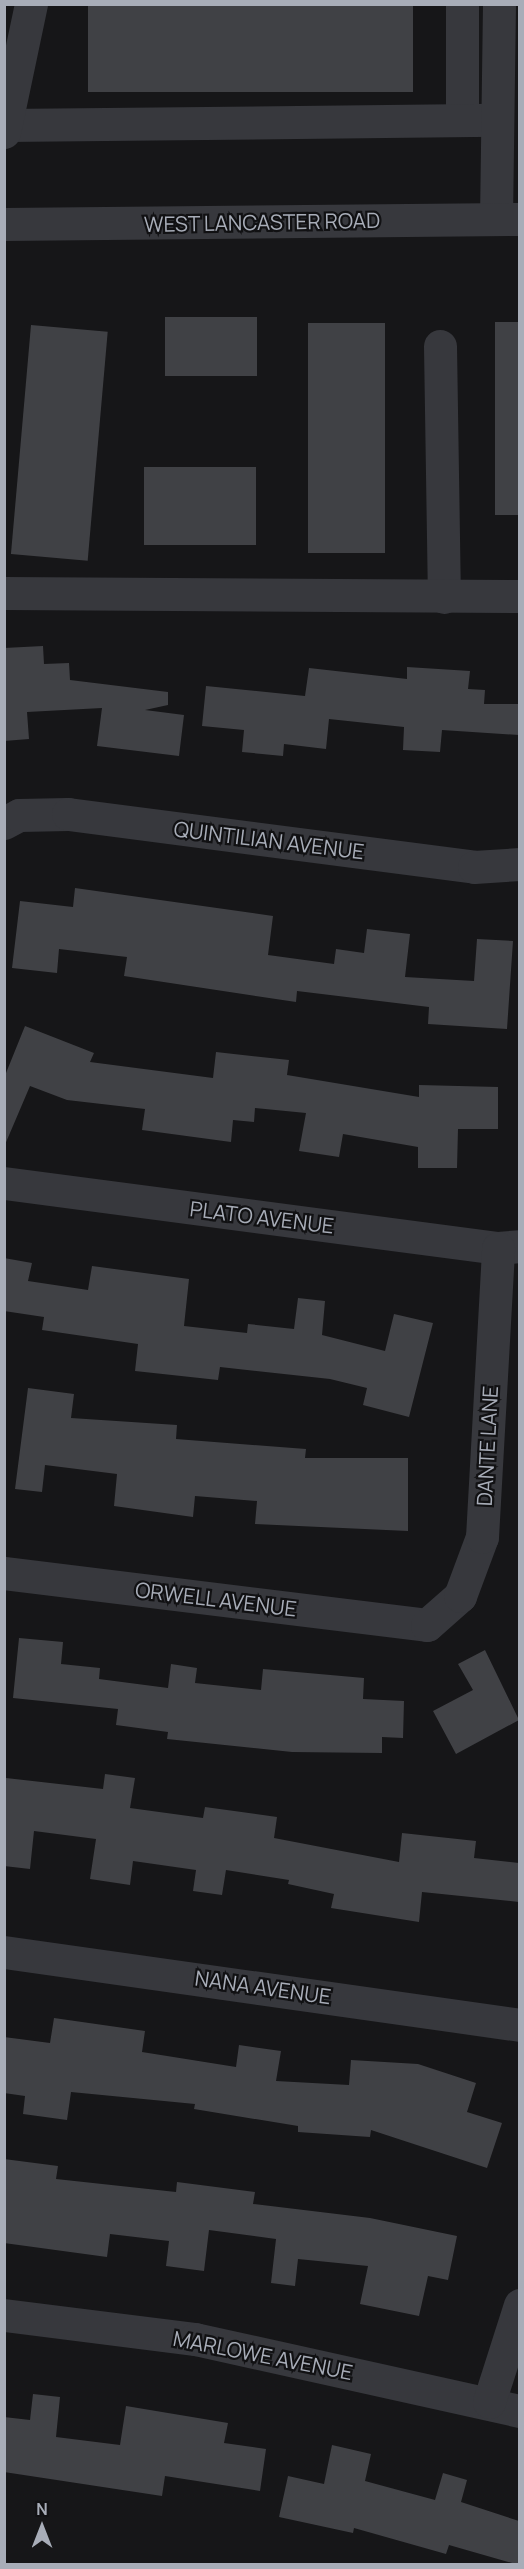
<!DOCTYPE html>
<style>
body{margin:0}
#map{position:relative;width:524px;height:2569px;overflow:hidden;background:#161618;font-family:Manrope,sans-serif}
div>[style]{position:absolute}
[style*='--x']{left:calc(var(--x)*1px);top:calc(var(--y)*1px);width:calc(var(--w)*1px);rotate:calc(var(--a)*1deg)}
.building>*{inset:0;background:#404145;transform-origin:0 0}
.minor>*{height:33px;margin:-16.5px;padding:0 16.5px;transform-origin:16.5px;border-radius:16.5px;background:#37383d}
span{translate:-50% -50%;white-space:nowrap;text-align:center;line-height:1.15;-webkit-text-stroke:4.5px #111113;paint-order:stroke}
.street-label{font-size:21px;color:#a8adb8}
.frame{position:absolute;inset:0;border:6px solid #a8adb8;pointer-events:none}
.north{position:absolute;left:12px;top:2497px;width:60px;height:60px;-webkit-text-stroke:4px #111113;paint-order:stroke;rotate:0deg;font-size:16px;font-weight:700;line-height:24px;text-align:center;color:#a8adb8}
.north::after{content:'';display:block;margin:auto;width:21px;height:27px;background:#a8adb8;clip-path:polygon(50% 0,100% 100%,50% 72%,0 100%)}
</style>
<div id="map">
<div class="building">
<div style="left:88px;top:4px;width:325px;height:88px"></div>
<div style="left:165px;top:317px;width:92px;height:59px"></div>
<div style="left:495px;top:322px;width:24px;height:193px"></div>
<div style="left:308px;top:323px;width:77px;height:230px"></div>
<div style="left:31px;top:325px;width:77px;height:230px;rotate:5deg"></div>
<div style="left:144px;top:467px;width:112px;height:78px"></div>
<div style="clip-path:polygon(43px 646px,44px 664px,69px 663px,70px 680px,168px 692px,168px 705px,145px 710px,184px 715px,179px 756px,97px 746px,102px 708px,27px 712px,29px 739px,4px 741px,4px 648px)"></div>
<div style="clip-path:polygon(407px 667px,470px 671px,468px 689px,485px 690px,484px 704px,519px 704px,519px 735px,442px 730px,440px 752px,403px 750px,404px 727px,329px 719px,326px 749px,284px 744px,283px 756px,242px 752px,244px 730px,202px 726px,206px 686px,305px 696px,309px 668px,407px 679px)"></div>
<div style="clip-path:polygon(75px 888px,273px 916px,268px 955px,334px 964px,336px 949px,364px 953px,367px 929px,410px 934px,405px 977px,474px 981px,477px 939px,513px 941px,507px 1029px,428px 1024px,429px 1007px,297px 991px,296px 1002px,124px 976px,127px 957px,59px 949px,57px 973px,12px 968px,20px 901px,73px 907px)"></div>
<div style="clip-path:polygon(25px 1026px,94px 1053px,90px 1062px,213px 1078px,216px 1052px,289px 1060px,287px 1075px,419px 1097px,419px 1085px,498px 1087px,498px 1129px,458px 1129px,457px 1168px,418px 1168px,418px 1147px,343px 1134px,339px 1157px,299px 1151px,306px 1113px,255px 1108px,254px 1122px,233px 1120px,231px 1142px,142px 1130px,145px 1109px,67px 1100px,30px 1086px,4px 1147px,4px 1078px)"></div>
<div style="clip-path:polygon(4px 1258px,32px 1263px,28px 1281px,88px 1290px,92px 1266px,189px 1279px,184px 1326px,247px 1333px,248px 1324px,294px 1329px,298px 1298px,325px 1301px,322px 1335px,385px 1351px,394px 1314px,433px 1323px,409px 1417px,363px 1405px,367px 1388px,330px 1379px,220px 1367px,218px 1380px,135px 1371px,138px 1344px,42px 1330px,44px 1317px,4px 1311px)"></div>
<div style="clip-path:polygon(28px 1388px,74px 1394px,71px 1418px,177px 1425px,176px 1439px,306px 1449px,305px 1458px,408px 1458px,408px 1531px,255px 1524px,257px 1501px,195px 1496px,193px 1517px,114px 1506px,117px 1474px,45px 1465px,42px 1492px,15px 1489px)"></div>
<div style="clip-path:polygon(19px 1638px,63px 1642px,61px 1664px,100px 1668px,99px 1679px,168px 1688px,171px 1664px,197px 1668px,195px 1683px,261px 1690px,263px 1669px,364px 1678px,363px 1699px,404px 1701px,403px 1738px,382px 1737px,382px 1753px,292px 1752px,167px 1739px,168px 1732px,116px 1725px,118px 1709px,13px 1698px)"></div>
<div style="clip-path:polygon(485px 1650px,519px 1720px,456px 1754px,433px 1711px,473px 1690px,458px 1664px)"></div>
<div style="clip-path:polygon(105px 1774px,135px 1778px,130px 1808px,203px 1818px,205px 1807px,277px 1817px,274px 1838px,399px 1862px,402px 1833px,476px 1841px,474px 1858px,519px 1863px,519px 1902px,422px 1892px,419px 1922px,331px 1908px,334px 1894px,288px 1884px,289px 1880px,226px 1870px,222px 1895px,193px 1891px,196px 1870px,133px 1861px,130px 1885px,90px 1879px,96px 1839px,34px 1831px,30px 1869px,4px 1866px,6px 1778px,103px 1789px)"></div>
<div style="clip-path:polygon(54px 2018px,145px 2031px,142px 2052px,236px 2067px,239px 2045px,281px 2051px,276px 2081px,349px 2085px,351px 2060px,418px 2064px,476px 2083px,467px 2112px,502px 2123px,487px 2168px,371px 2130px,370px 2137px,298px 2132px,298px 2126px,194px 2109px,195px 2104px,71px 2092px,67px 2120px,23px 2114px,25px 2096px,4px 2093px,4px 2037px,50px 2043px)"></div>
<div style="clip-path:polygon(4px 2159px,58px 2166px,56px 2179px,176px 2192px,177px 2182px,255px 2192px,253px 2204px,370px 2218px,457px 2236px,448px 2280px,428px 2276px,419px 2316px,360px 2304px,368px 2266px,298px 2259px,295px 2286px,271px 2283px,276px 2239px,209px 2230px,204px 2271px,166px 2266px,169px 2241px,110px 2234px,107px 2257px,4px 2243px)"></div>
<div style="clip-path:polygon(33px 2394px,60px 2397px,56px 2437px,120px 2445px,126px 2406px,228px 2423px,224px 2443px,266px 2449px,260px 2491px,165px 2476px,162px 2496px,4px 2472px,4px 2417px,30px 2420px)"></div>
<div style="clip-path:polygon(332px 2445px,371px 2454px,365px 2481px,435px 2500px,443px 2473px,467px 2480px,461px 2502px,519px 2521px,519px 2565px,449px 2545px,446px 2554px,354px 2528px,353px 2533px,279px 2517px,288px 2476px,324px 2484px)"></div>
</div>
<div class="minor">
<div style="--x:462;--y:120;--w:116;--a:-90"></div>
<div style="--x:5;--y:125;--w:491;--a:-0.6"></div>
<div style="--x:4;--y:132;--w:131;--a:-78.1"></div>
<div style="--x:496;--y:219;--w:215;--a:-89.2"></div>
<div style="--x:4;--y:224;--w:516;--a:-0.56"></div>
<div style="--x:440;--y:346;--w:251;--a:89.1"></div>
<div style="--x:4;--y:593;--w:516;--a:0.33"></div>
<div style="--x:4;--y:823;--w:17;--a:-28"></div>
<div style="--x:19;--y:815;--w:49;--a:-1.2"></div>
<div style="--x:68;--y:814;--w:409;--a:7.4"></div>
<div style="--x:474;--y:867;--w:46;--a:-3.7"></div>
<div style="--x:4;--y:1183;--w:498;--a:7.5"></div>
<div style="--x:498;--y:1248;--w:22;--a:-5"></div>
<div style="--x:4;--y:1573;--w:426;--a:7"></div>
<div style="--x:427;--y:1625;--w:44;--a:-41.3"></div>
<div style="--x:460;--y:1596;--w:63;--a:-69.6"></div>
<div style="--x:482;--y:1537;--w:289;--a:-86.8"></div>
<div style="--x:4;--y:1952;--w:521;--a:8.05"></div>
<div style="--x:4;--y:2315;--w:193;--a:7.2"></div>
<div style="--x:195;--y:2339;--w:333;--a:12.5"></div>
<div style="--x:489;--y:2402;--w:102;--a:-72.3"></div>
</div>
<div class="street-label">
<span style="left:262px;top:222px;rotate:-1deg">WEST LANCASTER ROAD</span>
<span style="left:269px;top:840px;rotate:7deg">QUINTILIAN AVENUE</span>
<span style="left:262px;top:1217px;rotate:7deg">PLATO AVENUE</span>
<span style="left:487px;top:1446px;rotate:-87deg">DANTE LANE</span>
<span style="left:216px;top:1599px;rotate:7deg">ORWELL AVENUE</span>
<span style="left:263px;top:1987px;rotate:8deg">NANA AVENUE</span>
<span style="left:263px;top:2355px;rotate:11deg">MARLOWE AVENUE</span>
</div>
<div class="frame"></div>
<div class="north">N</div>
</div>
